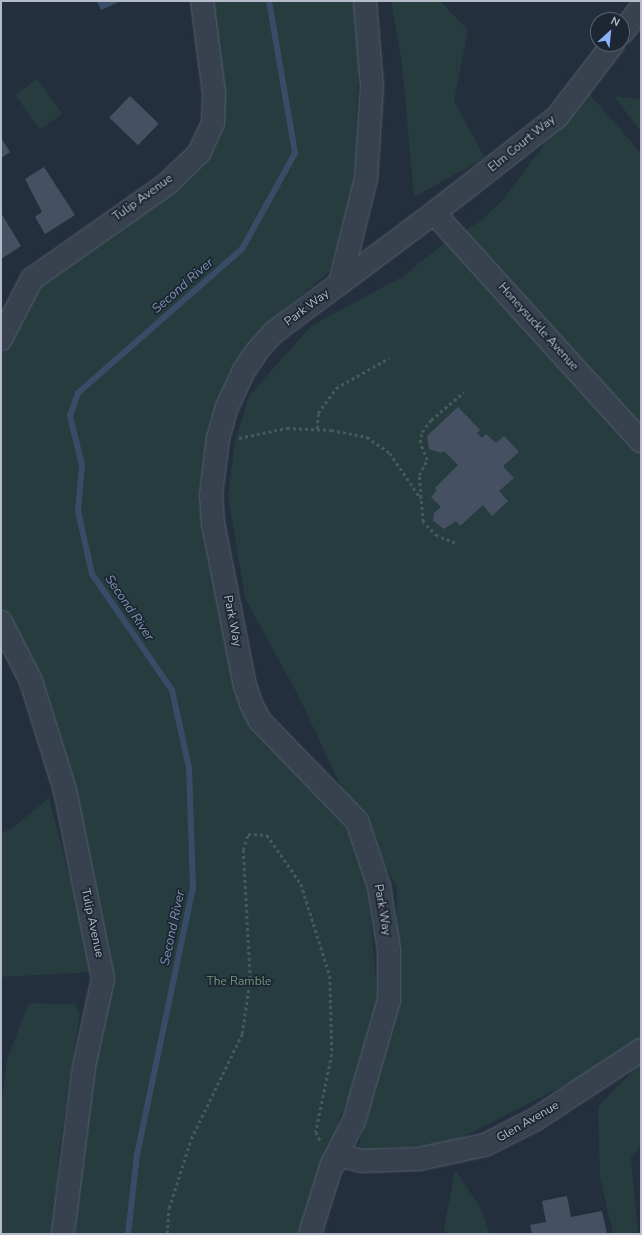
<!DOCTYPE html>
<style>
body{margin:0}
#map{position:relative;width:642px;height:1235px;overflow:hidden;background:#242f3e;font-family:"Nunito Sans",sans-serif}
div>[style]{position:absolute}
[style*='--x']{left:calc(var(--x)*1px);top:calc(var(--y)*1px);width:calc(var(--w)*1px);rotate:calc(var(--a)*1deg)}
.green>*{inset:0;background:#263c3f;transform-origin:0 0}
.water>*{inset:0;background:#394c67}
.stream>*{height:6px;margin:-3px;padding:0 3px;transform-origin:3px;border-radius:3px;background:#394c67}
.building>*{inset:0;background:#455162;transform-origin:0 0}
.path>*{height:2.5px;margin-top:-1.25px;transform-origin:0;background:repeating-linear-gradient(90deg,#44595c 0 3px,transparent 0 6px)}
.roads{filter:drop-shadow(0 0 1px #565f6c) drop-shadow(0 0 1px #565f6c)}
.minor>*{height:22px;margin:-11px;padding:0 11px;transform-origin:11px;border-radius:11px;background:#38414e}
span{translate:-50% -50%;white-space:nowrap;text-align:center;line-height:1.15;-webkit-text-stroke:3.5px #1d2633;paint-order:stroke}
.street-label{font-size:12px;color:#b4bcc9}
.park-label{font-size:12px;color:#6b9a76}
.water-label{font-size:13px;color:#7c92b1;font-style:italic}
.frame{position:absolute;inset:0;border:2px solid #b4bcc9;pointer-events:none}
.north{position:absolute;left:590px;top:12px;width:40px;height:40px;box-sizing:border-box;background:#1d2633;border:1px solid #59626f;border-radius:50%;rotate:27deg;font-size:11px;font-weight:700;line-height:16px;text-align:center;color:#b4bcc9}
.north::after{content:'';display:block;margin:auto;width:14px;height:18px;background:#8ab4f8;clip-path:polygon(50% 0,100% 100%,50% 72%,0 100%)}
</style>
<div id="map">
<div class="green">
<div style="clip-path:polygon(208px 1px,356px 1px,360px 34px,354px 182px,330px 271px,284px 310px,242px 366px,212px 424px,199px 495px,245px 712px,331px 805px,366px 860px,378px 1006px,351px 1100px,346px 1102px,300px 1234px,76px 1234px,79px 1175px,104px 1004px,45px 709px,1px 610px,1px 356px,35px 291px,200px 167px)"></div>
<div style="clip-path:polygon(391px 1px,440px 1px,468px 30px,454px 101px,485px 158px,414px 197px,402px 62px)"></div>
<div style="left:37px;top:79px;width:43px;height:27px;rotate:54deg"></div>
<div style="clip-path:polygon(585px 89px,641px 153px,641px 1041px,583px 1076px,447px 1145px,387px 1148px,363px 1154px,364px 1150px,358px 1150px,397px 979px,397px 887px,348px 801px,298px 695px,245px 598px,228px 495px,235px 442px,249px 396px,311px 326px,402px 277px,452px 237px,478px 223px,502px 201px)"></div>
<div style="clip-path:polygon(614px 96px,641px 99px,641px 132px)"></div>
<div style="clip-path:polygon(49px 798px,95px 972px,1px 977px,1px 833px,11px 829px)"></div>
<div style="clip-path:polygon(29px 1003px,74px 1004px,80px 1013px,59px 1154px,53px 1234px,1px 1234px,1px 1106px,7px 1059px)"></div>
<div style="clip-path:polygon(641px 1062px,641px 1146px,631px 1157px,638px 1234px,613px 1234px,600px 1177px,598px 1107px)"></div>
<div style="clip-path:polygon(455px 1170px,480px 1207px,490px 1234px,446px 1234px,444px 1228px)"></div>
</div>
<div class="water">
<div style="clip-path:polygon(97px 1px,116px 1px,117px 3px,101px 10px)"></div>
</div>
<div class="stream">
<div style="--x:128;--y:1234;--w:80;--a:-83.5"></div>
<div style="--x:137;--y:1155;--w:273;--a:-78.2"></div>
<div style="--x:193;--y:888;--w:120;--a:-91.9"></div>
<div style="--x:189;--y:768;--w:80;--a:-102.3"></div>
<div style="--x:172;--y:690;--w:141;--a:-124.6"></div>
<div style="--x:92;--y:574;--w:65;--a:-102.5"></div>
<div style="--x:78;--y:511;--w:46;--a:-85"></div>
<div style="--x:82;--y:465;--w:50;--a:-103.8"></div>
<div style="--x:70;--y:416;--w:24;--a:-71"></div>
<div style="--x:78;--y:393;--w:218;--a:-41.3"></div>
<div style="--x:242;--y:249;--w:110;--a:-61.1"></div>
<div style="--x:295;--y:153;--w:154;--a:-99.7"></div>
</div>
<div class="building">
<div style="left:130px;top:96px;width:40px;height:30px;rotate:44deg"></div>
<div style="clip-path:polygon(1px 138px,10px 152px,1px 158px)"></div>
<div style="clip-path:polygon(44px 167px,75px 215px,45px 234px,35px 217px,42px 212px,25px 179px)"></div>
<div style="clip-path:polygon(1px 213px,21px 246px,1px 259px)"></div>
<div style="clip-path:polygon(458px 407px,480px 430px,477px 433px,482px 438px,486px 434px,496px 443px,504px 436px,519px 452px,503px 466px,514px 478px,499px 491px,508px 501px,492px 516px,483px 505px,460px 526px,456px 521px,444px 529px,433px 521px,434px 513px,441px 507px,431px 497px,437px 490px,435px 488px,458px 465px,444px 451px,441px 453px,429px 449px,427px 436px)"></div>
<div style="clip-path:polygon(567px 1196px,571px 1217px,602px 1211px,607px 1234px,532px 1234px,530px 1225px,546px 1222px,542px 1201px)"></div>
</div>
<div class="path">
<div style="--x:317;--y:429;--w:16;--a:-86"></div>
<div style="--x:318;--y:413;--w:31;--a:-54"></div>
<div style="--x:336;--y:388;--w:61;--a:-29.5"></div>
<div style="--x:239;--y:438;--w:49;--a:-11.8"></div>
<div style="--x:287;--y:428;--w:44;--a:2.6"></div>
<div style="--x:331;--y:430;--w:37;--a:11"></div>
<div style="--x:367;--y:437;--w:28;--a:35"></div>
<div style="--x:390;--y:453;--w:55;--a:56"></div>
<div style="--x:455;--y:543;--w:19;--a:-159"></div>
<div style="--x:437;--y:536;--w:20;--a:-135"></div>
<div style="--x:423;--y:522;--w:47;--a:-94.9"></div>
<div style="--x:419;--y:475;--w:17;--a:-62"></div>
<div style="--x:427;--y:460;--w:18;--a:-112"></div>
<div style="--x:420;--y:443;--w:11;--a:-80"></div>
<div style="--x:422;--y:432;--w:15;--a:-53"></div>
<div style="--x:431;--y:420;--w:43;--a:-40.3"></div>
<div style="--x:167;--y:1234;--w:26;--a:-86"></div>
<div style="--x:169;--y:1208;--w:72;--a:-72.3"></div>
<div style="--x:191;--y:1139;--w:117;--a:-64.1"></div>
<div style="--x:242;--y:1034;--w:56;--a:-81.7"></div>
<div style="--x:250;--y:979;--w:129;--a:-93.1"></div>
<div style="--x:243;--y:850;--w:17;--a:-73"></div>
<div style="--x:248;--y:834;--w:19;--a:3"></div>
<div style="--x:267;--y:835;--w:60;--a:55.2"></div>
<div style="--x:301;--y:884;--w:96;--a:72.5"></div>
<div style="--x:330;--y:976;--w:78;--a:88.5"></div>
<div style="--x:332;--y:1054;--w:80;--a:101.6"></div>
<div style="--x:316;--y:1132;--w:11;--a:63"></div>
</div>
<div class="roads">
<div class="minor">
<div style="--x:622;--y:33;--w:31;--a:-53"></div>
<div style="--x:434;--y:213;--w:308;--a:47.8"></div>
<div style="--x:340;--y:283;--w:117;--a:-36.7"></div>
<div style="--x:434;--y:213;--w:156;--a:-38"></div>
<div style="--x:557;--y:117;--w:92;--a:-52.5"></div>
<div style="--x:1;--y:339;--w:68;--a:-62.7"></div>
<div style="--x:32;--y:279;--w:165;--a:-35.1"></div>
<div style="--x:167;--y:184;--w:45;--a:-44.1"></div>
<div style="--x:199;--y:153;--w:33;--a:-65"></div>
<div style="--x:213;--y:123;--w:30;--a:-88"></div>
<div style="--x:214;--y:93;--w:93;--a:-97.4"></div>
<div style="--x:1;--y:622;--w:66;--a:63"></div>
<div style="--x:31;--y:681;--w:114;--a:72.7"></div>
<div style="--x:65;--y:790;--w:193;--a:78.6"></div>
<div style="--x:103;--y:979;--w:90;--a:102.2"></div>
<div style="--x:84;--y:1067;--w:168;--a:97.2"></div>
<div style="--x:332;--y:1164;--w:14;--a:-34"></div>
<div style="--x:344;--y:1156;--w:19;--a:16"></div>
<div style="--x:362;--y:1161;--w:57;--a:-2"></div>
<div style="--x:419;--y:1159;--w:67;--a:-12"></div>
<div style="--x:485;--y:1145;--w:57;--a:-27"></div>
<div style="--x:536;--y:1119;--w:126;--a:-33.3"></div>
<div style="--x:310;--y:1234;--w:73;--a:-72.6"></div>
<div style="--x:332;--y:1164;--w:48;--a:-62.9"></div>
<div style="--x:354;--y:1121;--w:126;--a:-73.9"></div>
<div style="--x:389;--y:1000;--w:50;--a:-90"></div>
<div style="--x:389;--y:950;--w:65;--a:-98.9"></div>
<div style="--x:379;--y:886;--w:69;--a:-108.7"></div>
<div style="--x:357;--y:821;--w:139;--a:-134.1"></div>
<div style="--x:260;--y:721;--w:20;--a:-117"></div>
<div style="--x:251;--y:703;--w:18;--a:-109"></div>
<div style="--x:245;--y:686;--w:166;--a:-101.1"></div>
<div style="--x:213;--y:523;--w:28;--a:-94"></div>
<div style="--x:211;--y:495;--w:57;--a:-83"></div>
<div style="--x:218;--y:438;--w:32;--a:-74"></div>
<div style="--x:227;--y:407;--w:38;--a:-65"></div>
<div style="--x:243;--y:372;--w:25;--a:-56"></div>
<div style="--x:257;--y:351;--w:24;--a:-48"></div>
<div style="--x:273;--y:333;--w:84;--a:-36.7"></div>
<div style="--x:340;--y:283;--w:107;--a:-76"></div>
<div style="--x:366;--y:179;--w:92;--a:-86.3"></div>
<div style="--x:372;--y:87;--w:86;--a:-94.7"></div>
</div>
</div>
<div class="street-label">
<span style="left:522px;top:144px;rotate:-39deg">Elm Court Way</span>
<span style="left:143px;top:198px;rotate:-36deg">Tulip Avenue</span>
<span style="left:307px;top:308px;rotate:-37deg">Park Way</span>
<span style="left:538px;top:327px;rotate:48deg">Honeysuckle Avenue</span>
<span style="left:232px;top:621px;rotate:79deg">Park Way</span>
<span style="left:382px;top:910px;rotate:80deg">Park Way</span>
<span style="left:92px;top:923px;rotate:78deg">Tulip Avenue</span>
<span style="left:528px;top:1122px;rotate:-30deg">Glen Avenue</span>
</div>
<div class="park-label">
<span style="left:239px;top:982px">The Ramble</span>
</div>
<div class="water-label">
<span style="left:183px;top:286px;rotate:-41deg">Second River</span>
<span style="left:129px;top:608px;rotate:56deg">Second River</span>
<span style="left:173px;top:928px;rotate:-78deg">Second River</span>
</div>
<div class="frame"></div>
<div class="north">N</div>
</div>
